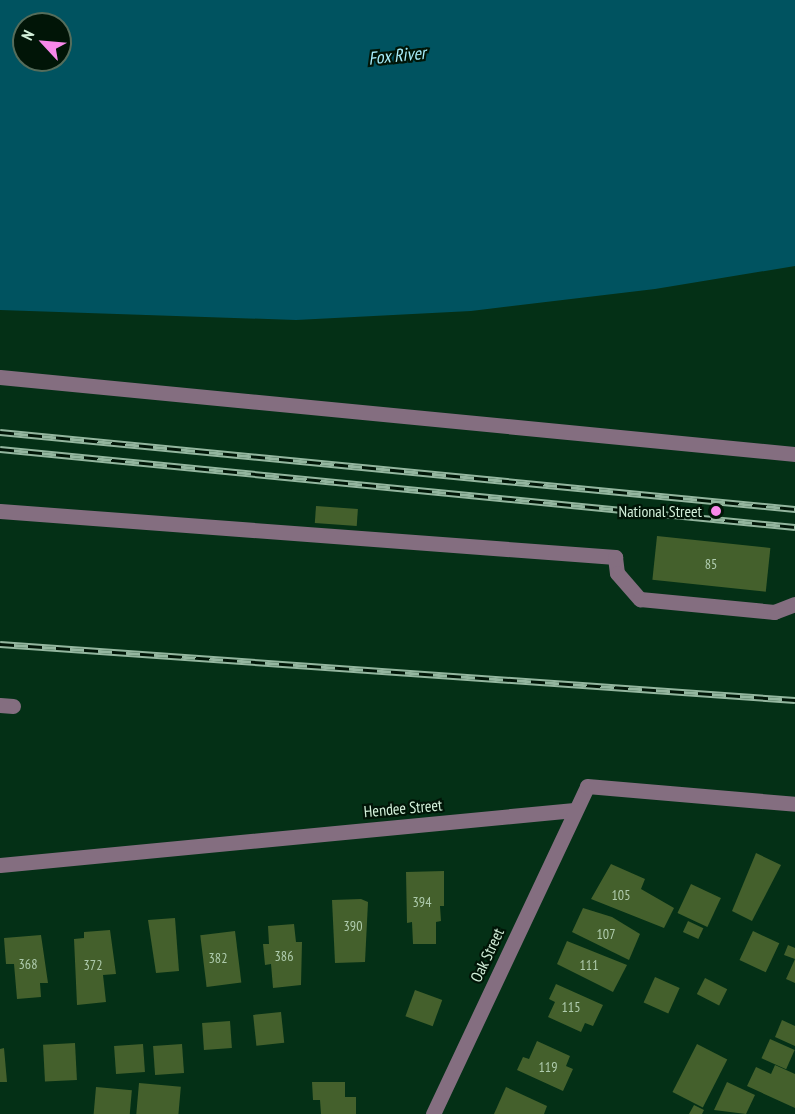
<!DOCTYPE html>
<style>
body{margin:0}
#map{position:relative;width:795px;height:1114px;overflow:hidden;background:#043016;font-family:"PT Sans Narrow",sans-serif}
div>[style]{position:absolute}
[style*='--x']{left:calc(var(--x)*1px);top:calc(var(--y)*1px);width:calc(var(--w)*1px);rotate:calc(var(--a)*1deg)}
.water>*{inset:0;background:#005360}
.building>*{inset:0;background:#44602c;transform-origin:0 0}
.minor>*{height:15px;margin:-7.5px;padding:0 7.5px;transform-origin:7.5px;border-radius:7.5px;background:#846e80}
.rail>*{height:7px;margin-top:-3.5px;transform-origin:0;background:repeating-linear-gradient(90deg,#011507 0 14px,#94b69f 0 28px);box-sizing:border-box;border-block:2px solid #94b69f}
.dots>*{width:16px;height:16px;translate:-50% -50%;box-sizing:border-box;border:3px solid #011507;border-radius:50%}
span{translate:-50% -50%;white-space:nowrap;text-align:center;line-height:1.15;-webkit-text-stroke:4.5px #011507;paint-order:stroke}
.number-label{font-size:14px;color:#afccae}
.number-label span{-webkit-text-stroke-width:0}
.poi-label{font-size:16px;color:#d3f0da}
.right{translate:-100% -50%;text-align:right}
.street-label{font-size:16px;color:#d3f0da}
.water-label{font-size:18px;color:#a8edfb;font-style:italic}
.north{position:absolute;left:12px;top:12px;width:60px;height:60px;box-sizing:border-box;background:#011507;border:2px solid #556d5b;border-radius:50%;rotate:296deg;font-size:16px;font-weight:700;line-height:24px;text-align:center;color:#d3f0da}
.north::after{content:'';display:block;margin:auto;width:21px;height:27px;background:#f888ea;clip-path:polygon(50% 0,100% 100%,50% 72%,0 100%)}
</style>
<div id="map">
<div class="water">
<div style="clip-path:polygon(evenodd,0 0,795px 0,795px 266px,655px 289px,471px 311px,296px 320px,0 310px,0 0,24px 24px,60px 24px,60px 60px,24px 60px,24px 24px)"></div>
</div>
<div class="building">
<div style="left:316px;top:506px;width:42px;height:17px;rotate:4deg"></div>
<div style="left:657px;top:536px;width:114px;height:44px;rotate:6deg"></div>
<div style="clip-path:polygon(756px 853px,781px 865px,752px 921px,732px 911px)"></div>
<div style="clip-path:polygon(611px 864px,645px 879px,641px 889px,674px 908px,664px 928px,591px 899px)"></div>
<div style="clip-path:polygon(444px 871px,444px 906px,440px 906px,441px 921px,436px 922px,436px 944px,413px 944px,412px 922px,407px 923px,406px 872px)"></div>
<div style="left:691px;top:884px;width:33px;height:32px;rotate:25deg"></div>
<div style="clip-path:polygon(361px 899px,368px 902px,365px 962px,335px 963px,332px 900px)"></div>
<div style="clip-path:polygon(583px 908px,612px 917px,640px 934px,629px 960px,572px 932px)"></div>
<div style="clip-path:polygon(175px 918px,179px 971px,156px 973px,148px 920px)"></div>
<div style="left:688px;top:921px;width:17px;height:12px;rotate:25deg"></div>
<div style="clip-path:polygon(294px 924px,296px 942px,302px 942px,301px 985px,273px 988px,271px 964px,265px 965px,263px 944px,269px 944px,268px 926px)"></div>
<div style="clip-path:polygon(110px 930px,116px 974px,103px 975px,106px 1002px,77px 1005px,74px 939px,84px 938px,84px 932px)"></div>
<div style="left:235px;top:931px;width:52px;height:35px;rotate:83deg"></div>
<div style="left:753px;top:931px;width:29px;height:32px;rotate:25deg"></div>
<div style="clip-path:polygon(41px 935px,48px 983px,40px 983px,41px 997px,17px 999px,14px 964px,6px 964px,4px 938px)"></div>
<div style="clip-path:polygon(567px 941px,627px 965px,613px 992px,557px 964px)"></div>
<div style="clip-path:polygon(788px 945px,795px 948px,795px 959px,784px 955px)"></div>
<div style="clip-path:polygon(795px 959px,795px 983px,786px 979px)"></div>
<div style="left:655px;top:977px;width:27px;height:28px;rotate:24deg"></div>
<div style="left:705px;top:978px;width:25px;height:18px;rotate:27deg"></div>
<div style="clip-path:polygon(556px 984px,603px 1005px,593px 1026px,585px 1023px,581px 1032px,548px 1017px,555px 1002px,549px 999px)"></div>
<div style="left:415px;top:990px;width:29px;height:28px;rotate:20deg"></div>
<div style="left:281px;top:1012px;width:31px;height:28px;rotate:84deg"></div>
<div style="clip-path:polygon(782px 1020px,795px 1026px,795px 1046px,775px 1037px)"></div>
<div style="left:230px;top:1021px;width:27px;height:28px;rotate:86deg"></div>
<div style="left:770px;top:1039px;width:27px;height:21px;rotate:24deg"></div>
<div style="clip-path:polygon(537px 1041px,570px 1056px,566px 1066px,573px 1069px,563px 1091px,517px 1070px,523px 1057px,529px 1059px)"></div>
<div style="left:75px;top:1043px;width:37px;height:32px;rotate:87deg"></div>
<div style="left:143px;top:1044px;width:28px;height:29px;rotate:86deg"></div>
<div style="left:182px;top:1044px;width:29px;height:29px;rotate:86deg"></div>
<div style="left:697px;top:1044px;width:34px;height:54px;rotate:27deg"></div>
<div style="clip-path:polygon(4px 1048px,7px 1082px,0 1082px,0 1049px)"></div>
<div style="clip-path:polygon(775px 1065px,795px 1074px,795px 1108px,747px 1086px,756px 1067px,771px 1074px)"></div>
<div style="clip-path:polygon(312px 1082px,345px 1082px,345px 1097px,356px 1097px,356px 1114px,321px 1114px,320px 1100px,313px 1100px)"></div>
<div style="clip-path:polygon(727px 1082px,755px 1095px,746px 1114px,714px 1110px)"></div>
<div style="left:139px;top:1083px;width:42px;height:31px;rotate:5deg"></div>
<div style="left:96px;top:1087px;width:36px;height:27px;rotate:5deg"></div>
<div style="clip-path:polygon(506px 1087px,547px 1106px,544px 1114px,494px 1114px)"></div>
<div style="clip-path:polygon(694px 1105px,704px 1110px,702px 1114px,689px 1114px)"></div>
</div>
<div class="minor">
<div style="--x:0;--y:377;--w:799;--a:5.53"></div>
<div style="--x:0;--y:511;--w:617;--a:4.28"></div>
<div style="--x:615;--y:557;--w:16;--a:83"></div>
<div style="--x:617;--y:573;--w:35;--a:49"></div>
<div style="--x:640;--y:599;--w:135;--a:5.5"></div>
<div style="--x:774;--y:612;--w:22;--a:-21"></div>
<div style="--x:0;--y:705;--w:13;--a:4"></div>
<div style="--x:0;--y:865;--w:577;--a:-5.47"></div>
<div style="--x:433;--y:1114;--w:362;--a:-64.8"></div>
<div style="--x:587;--y:786;--w:209;--a:4.9"></div>
</div>
<div class="rail">
<div style="--x:0;--y:432;--w:799;--a:5.53"></div>
<div style="--x:0;--y:449;--w:799;--a:5.6"></div>
<div style="--x:0;--y:644;--w:797;--a:4.03"></div>
</div>
<div class="dots">
<div style="left:716px;top:511px;background:#f888ea"></div>
</div>
<div class="number-label">
<span style="left:711px;top:564px">85</span>
<span style="left:621px;top:895px">105</span>
<span style="left:422px;top:902px">394</span>
<span style="left:353px;top:926px">390</span>
<span style="left:606px;top:934px">107</span>
<span style="left:284px;top:956px">386</span>
<span style="left:218px;top:958px">382</span>
<span style="left:28px;top:964px">368</span>
<span style="left:93px;top:965px">372</span>
<span style="left:589px;top:965px">111</span>
<span style="left:571px;top:1007px">115</span>
<span style="left:548px;top:1067px">119</span>
</div>
<div class="poi-label">
<span class="right" style="left:702px;top:511px">National Street</span>
</div>
<div class="street-label">
<span style="left:403px;top:808px;rotate:-5deg">Hendee Street</span>
<span style="left:487px;top:955px;rotate:-65deg">Oak Street</span>
</div>
<div class="water-label">
<span style="left:397px;top:56px;rotate:-6deg">Fox River</span>
</div>
<div class="north">N</div>
</div>
